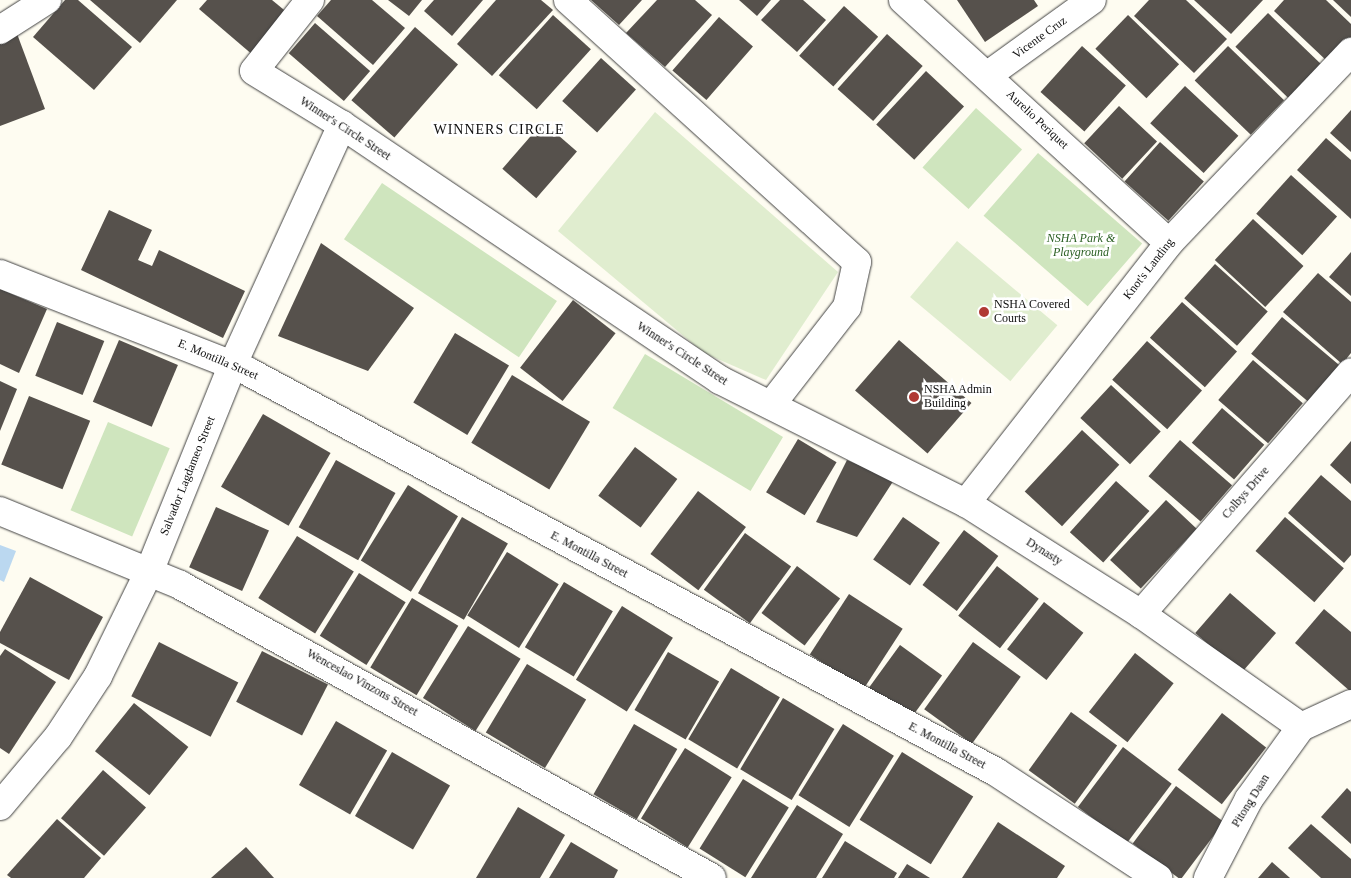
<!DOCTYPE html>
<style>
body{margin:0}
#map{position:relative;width:1351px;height:878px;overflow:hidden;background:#fefcf1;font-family:"Times New Roman",serif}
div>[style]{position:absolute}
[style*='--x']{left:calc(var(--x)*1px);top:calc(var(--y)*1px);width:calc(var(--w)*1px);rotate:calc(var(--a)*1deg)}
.green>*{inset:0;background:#cfe5be;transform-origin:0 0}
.pitch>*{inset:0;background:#e0edcf;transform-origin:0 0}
.water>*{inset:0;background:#bbd8f0}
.building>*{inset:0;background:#56514c;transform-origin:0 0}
.roads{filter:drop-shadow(0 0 1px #414141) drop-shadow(0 0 1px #414141)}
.minor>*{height:28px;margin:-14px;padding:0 14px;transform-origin:14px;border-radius:14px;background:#fff}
.dots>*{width:14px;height:14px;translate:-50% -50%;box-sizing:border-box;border:2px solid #fff;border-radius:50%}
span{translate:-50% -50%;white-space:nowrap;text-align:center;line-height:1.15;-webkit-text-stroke:5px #fff;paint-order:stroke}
.street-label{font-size:12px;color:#0e0e0e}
.park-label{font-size:12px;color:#2c6025;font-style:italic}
.poi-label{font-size:12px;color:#0e0e0e}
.left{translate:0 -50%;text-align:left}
.neighbourhood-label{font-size:14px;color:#0e0e0e;letter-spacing:1px}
</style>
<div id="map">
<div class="green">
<div style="left:976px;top:108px;width:62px;height:80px;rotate:42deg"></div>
<div style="left:1038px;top:153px;width:138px;height:83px;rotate:41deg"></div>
<div style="left:382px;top:183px;width:211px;height:68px;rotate:34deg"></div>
<div style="left:645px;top:354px;width:161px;height:63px;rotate:31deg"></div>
<div style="left:108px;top:422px;width:67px;height:96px;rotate:23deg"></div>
</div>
<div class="pitch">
<div style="clip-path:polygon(655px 112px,838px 272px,766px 380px,704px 353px,558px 231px)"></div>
<div style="left:957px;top:241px;width:131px;height:73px;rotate:40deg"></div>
</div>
<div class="water">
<div style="clip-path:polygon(0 545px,16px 551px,4px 582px,0 580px)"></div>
</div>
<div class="building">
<div style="clip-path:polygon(65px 0,78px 0,132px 47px,94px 90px,33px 37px)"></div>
<div style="clip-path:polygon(90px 0,177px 0,140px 43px)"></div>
<div style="clip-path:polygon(207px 0,272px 0,289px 14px,254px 56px,199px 9px)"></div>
<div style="clip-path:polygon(331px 0,372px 0,405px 28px,373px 65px,317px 16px)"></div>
<div style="clip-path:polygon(388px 0,422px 0,409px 16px)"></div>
<div style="clip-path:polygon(434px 0,483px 0,452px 36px,424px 11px)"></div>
<div style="clip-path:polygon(496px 0,541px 0,553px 10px,492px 76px,457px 44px)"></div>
<div style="clip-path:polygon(591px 0,642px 0,619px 25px)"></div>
<div style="clip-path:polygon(657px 0,695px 0,712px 15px,665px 67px,626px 33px)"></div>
<div style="clip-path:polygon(739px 0,771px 0,757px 16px)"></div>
<div style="clip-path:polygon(780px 0,803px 0,826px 20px,797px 52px,761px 20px)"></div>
<div style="clip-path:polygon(957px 0,1034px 0,1038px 6px,985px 42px)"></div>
<div style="clip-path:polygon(1149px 0,1186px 0,1227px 39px,1194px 73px,1134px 16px)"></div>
<div style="clip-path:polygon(1194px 0,1263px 0,1231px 34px)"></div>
<div style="clip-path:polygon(1284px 0,1326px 0,1351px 24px,1351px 37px,1328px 62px,1274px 11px)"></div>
<div style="clip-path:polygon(1333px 0,1351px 0,1351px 17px)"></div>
<div style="left:844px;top:6px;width:46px;height:67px;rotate:42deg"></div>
<div style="left:1268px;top:13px;width:75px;height:47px;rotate:44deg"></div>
<div style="left:553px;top:15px;width:51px;height:81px;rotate:42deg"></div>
<div style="left:1128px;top:15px;width:71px;height:47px;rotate:44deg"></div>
<div style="left:719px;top:17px;width:45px;height:71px;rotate:41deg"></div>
<div style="left:315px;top:23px;width:73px;height:40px;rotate:41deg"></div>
<div style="left:415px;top:27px;width:57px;height:97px;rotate:41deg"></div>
<div style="clip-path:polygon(16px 31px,45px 109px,0 126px,0 37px)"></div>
<div style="left:887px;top:34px;width:48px;height:74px;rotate:42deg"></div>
<div style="left:1082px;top:46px;width:59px;height:62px;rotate:42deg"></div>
<div style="left:1228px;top:46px;width:78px;height:48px;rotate:44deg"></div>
<div style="left:601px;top:58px;width:47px;height:58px;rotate:42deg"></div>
<div style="left:926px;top:71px;width:52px;height:73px;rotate:43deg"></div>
<div style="left:1185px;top:86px;width:73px;height:51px;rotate:43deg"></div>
<div style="left:1119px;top:106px;width:52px;height:51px;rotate:43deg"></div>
<div style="clip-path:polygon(1351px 110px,1351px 152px,1330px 133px)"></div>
<div style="left:543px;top:122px;width:45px;height:62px;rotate:41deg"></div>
<div style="clip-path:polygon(1326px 138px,1351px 160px,1351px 219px,1297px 170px)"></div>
<div style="left:1160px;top:142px;width:59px;height:53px;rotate:42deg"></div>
<div style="left:1291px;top:175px;width:62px;height:52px;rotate:42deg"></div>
<div style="clip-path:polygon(109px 210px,152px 230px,138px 260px,152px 266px,159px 250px,245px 291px,223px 338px,81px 270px)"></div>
<div style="left:1253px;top:219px;width:69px;height:56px;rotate:43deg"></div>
<div style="clip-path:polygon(321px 243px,414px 308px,368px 371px,278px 336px)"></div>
<div style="clip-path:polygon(1351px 252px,1351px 296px,1329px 277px)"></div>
<div style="left:1215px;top:264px;width:71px;height:46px;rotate:42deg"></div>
<div style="clip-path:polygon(1318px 273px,1351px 302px,1351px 353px,1342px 364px,1283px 312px)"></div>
<div style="clip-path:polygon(0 289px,47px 309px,19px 373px,0 364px)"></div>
<div style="left:573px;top:300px;width:54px;height:86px;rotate:38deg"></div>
<div style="left:1182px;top:302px;width:74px;height:48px;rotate:42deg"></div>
<div style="left:1282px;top:317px;width:75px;height:48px;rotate:40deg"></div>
<div style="left:57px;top:322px;width:51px;height:58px;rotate:22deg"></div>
<div style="left:455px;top:333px;width:63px;height:81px;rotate:31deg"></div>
<div style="left:119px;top:340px;width:64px;height:67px;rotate:23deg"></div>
<div style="left:899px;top:340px;width:96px;height:67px;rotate:41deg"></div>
<div style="left:1147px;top:341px;width:74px;height:52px;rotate:42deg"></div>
<div style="left:1253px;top:360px;width:66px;height:53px;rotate:41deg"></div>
<div style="left:512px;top:375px;width:91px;height:79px;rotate:31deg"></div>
<div style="clip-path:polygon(0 381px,17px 389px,0 431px)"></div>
<div style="left:1111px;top:385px;width:68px;height:45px;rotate:43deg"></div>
<div style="left:29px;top:396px;width:66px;height:74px;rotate:22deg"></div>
<div style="left:1222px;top:408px;width:56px;height:46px;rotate:41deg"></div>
<div style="left:263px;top:414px;width:78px;height:84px;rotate:30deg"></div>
<div style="left:1082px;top:430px;width:51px;height:84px;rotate:43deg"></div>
<div style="left:798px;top:439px;width:45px;height:62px;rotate:31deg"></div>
<div style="left:1180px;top:440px;width:69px;height:48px;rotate:41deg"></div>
<div style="clip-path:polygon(1351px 441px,1351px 484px,1330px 465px)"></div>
<div style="left:635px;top:447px;width:53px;height:61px;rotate:37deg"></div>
<div style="left:336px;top:460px;width:68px;height:77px;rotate:29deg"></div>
<div style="clip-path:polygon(847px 460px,894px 480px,857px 537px,816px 522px)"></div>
<div style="clip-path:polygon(1321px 475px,1351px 501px,1351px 555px,1344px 563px,1288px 513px)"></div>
<div style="left:1116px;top:481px;width:45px;height:69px;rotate:42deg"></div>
<div style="left:408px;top:485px;width:59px;height:89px;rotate:32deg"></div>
<div style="left:698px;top:491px;width:60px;height:79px;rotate:37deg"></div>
<div style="left:1166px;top:500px;width:42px;height:82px;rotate:43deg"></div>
<div style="left:216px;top:507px;width:58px;height:66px;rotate:24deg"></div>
<div style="left:462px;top:517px;width:53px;height:88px;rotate:30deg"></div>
<div style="left:903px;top:517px;width:45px;height:52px;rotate:35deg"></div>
<div style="left:1285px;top:517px;width:78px;height:45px;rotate:41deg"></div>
<div style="left:964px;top:530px;width:43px;height:69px;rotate:37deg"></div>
<div style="left:745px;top:533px;width:57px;height:70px;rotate:36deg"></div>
<div style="left:297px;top:536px;width:67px;height:73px;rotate:32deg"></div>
<div style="left:507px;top:552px;width:61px;height:75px;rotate:32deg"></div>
<div style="left:797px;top:566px;width:54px;height:59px;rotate:37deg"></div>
<div style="left:997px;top:566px;width:53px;height:63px;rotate:38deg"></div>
<div style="left:359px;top:573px;width:55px;height:74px;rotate:32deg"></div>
<div style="clip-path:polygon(30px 577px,103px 617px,69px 680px,0 643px,0 632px)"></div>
<div style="left:564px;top:582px;width:57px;height:76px;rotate:31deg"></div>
<div style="left:1230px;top:593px;width:61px;height:53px;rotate:41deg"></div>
<div style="left:849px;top:594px;width:64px;height:72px;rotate:33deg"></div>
<div style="left:412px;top:598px;width:54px;height:81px;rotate:31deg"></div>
<div style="left:1044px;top:602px;width:50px;height:60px;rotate:38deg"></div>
<div style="left:622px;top:606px;width:60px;height:87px;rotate:32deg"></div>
<div style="clip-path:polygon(1324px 609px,1351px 632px,1351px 692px,1295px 643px)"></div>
<div style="left:468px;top:626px;width:62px;height:85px;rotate:32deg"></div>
<div style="left:159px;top:642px;width:89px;height:61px;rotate:27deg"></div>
<div style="left:973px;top:642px;width:59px;height:83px;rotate:36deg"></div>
<div style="left:900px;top:645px;width:52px;height:56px;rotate:36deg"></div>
<div style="clip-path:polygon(5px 649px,56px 682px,9px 754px,0 748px,0 656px)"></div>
<div style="left:262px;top:651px;width:74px;height:57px;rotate:27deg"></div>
<div style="left:668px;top:652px;width:59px;height:67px;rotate:30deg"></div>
<div style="left:1135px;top:653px;width:49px;height:75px;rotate:38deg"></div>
<div style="left:527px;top:664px;width:69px;height:80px;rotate:31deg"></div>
<div style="left:731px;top:668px;width:57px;height:83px;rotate:31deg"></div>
<div style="left:783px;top:698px;width:60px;height:83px;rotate:31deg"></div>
<div style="left:134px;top:703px;width:70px;height:62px;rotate:39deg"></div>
<div style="left:1071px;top:712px;width:57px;height:72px;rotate:36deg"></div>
<div style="left:1222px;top:713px;width:56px;height:72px;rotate:38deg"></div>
<div style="left:336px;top:721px;width:59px;height:74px;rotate:30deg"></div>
<div style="left:634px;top:724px;width:50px;height:81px;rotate:30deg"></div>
<div style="left:843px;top:724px;width:60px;height:84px;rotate:32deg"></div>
<div style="left:1123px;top:747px;width:61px;height:75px;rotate:37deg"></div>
<div style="left:685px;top:748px;width:55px;height:83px;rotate:32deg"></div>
<div style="left:392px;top:752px;width:67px;height:74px;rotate:30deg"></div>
<div style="left:902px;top:752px;width:84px;height:80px;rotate:32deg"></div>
<div style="left:103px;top:770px;width:57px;height:64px;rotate:41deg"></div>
<div style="left:743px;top:779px;width:54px;height:82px;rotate:32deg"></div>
<div style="left:1176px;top:786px;width:60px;height:72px;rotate:37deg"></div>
<div style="clip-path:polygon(1347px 788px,1351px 792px,1351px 844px,1321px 817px)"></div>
<div style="clip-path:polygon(797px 805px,843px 834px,816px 878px,751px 878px)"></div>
<div style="clip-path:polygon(518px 807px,565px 835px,540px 878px,476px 878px)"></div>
<div style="clip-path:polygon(57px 819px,101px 858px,84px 878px,11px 878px,7px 875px)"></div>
<div style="clip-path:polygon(998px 822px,1065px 866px,1057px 878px,962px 878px)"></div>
<div style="clip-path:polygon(1311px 824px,1351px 859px,1351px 878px,1321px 878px,1288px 848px)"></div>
<div style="clip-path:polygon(845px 841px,897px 873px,894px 878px,822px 878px)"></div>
<div style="clip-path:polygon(571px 842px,618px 870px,614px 878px,549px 878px)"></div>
<div style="clip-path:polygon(246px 847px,274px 878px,211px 878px)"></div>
<div style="clip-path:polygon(1272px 862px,1290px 878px,1258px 878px)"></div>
<div style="clip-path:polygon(907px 864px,930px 878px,898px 878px)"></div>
</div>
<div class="roads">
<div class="minor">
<div style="--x:310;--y:0;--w:90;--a:128.3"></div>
<div style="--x:254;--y:71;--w:103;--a:31.5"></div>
<div style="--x:342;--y:125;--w:456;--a:34"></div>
<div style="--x:720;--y:380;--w:275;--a:26.6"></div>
<div style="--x:966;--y:503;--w:207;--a:32.4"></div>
<div style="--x:1141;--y:614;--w:196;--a:35.2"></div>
<div style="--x:568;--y:0;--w:390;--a:42.2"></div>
<div style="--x:857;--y:262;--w:46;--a:102.5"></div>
<div style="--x:847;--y:307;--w:124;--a:127.8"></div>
<div style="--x:903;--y:0;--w:360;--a:42.4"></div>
<div style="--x:0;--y:30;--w:56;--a:-32.6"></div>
<div style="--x:988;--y:75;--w:128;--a:-35.8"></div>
<div style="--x:0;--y:274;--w:265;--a:21.4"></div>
<div style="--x:247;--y:371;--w:850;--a:28.16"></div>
<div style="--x:996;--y:772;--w:194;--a:33.2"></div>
<div style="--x:966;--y:503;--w:330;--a:-52"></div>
<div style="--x:1169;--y:243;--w:264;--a:-46.4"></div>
<div style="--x:0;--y:511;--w:195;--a:22.3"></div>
<div style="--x:180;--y:585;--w:607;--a:28.84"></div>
<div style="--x:1141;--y:614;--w:320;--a:-49"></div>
<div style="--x:1301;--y:727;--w:55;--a:-24.7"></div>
<div style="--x:0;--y:806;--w:90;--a:-50"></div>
<div style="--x:58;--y:737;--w:73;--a:-56.7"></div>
<div style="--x:98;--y:676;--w:116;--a:-63.9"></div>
<div style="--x:149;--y:572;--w:224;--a:-68"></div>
<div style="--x:233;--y:364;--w:263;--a:-65.5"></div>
<div style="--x:1208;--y:878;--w:89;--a:-62.6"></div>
<div style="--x:1249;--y:799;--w:89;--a:-54.2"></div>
</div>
</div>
<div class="dots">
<div style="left:984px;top:312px;background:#b03934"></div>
<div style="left:914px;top:397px;background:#b03934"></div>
</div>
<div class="street-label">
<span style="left:1040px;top:38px;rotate:-36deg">Vicente Cruz</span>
<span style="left:1037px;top:120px;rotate:43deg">Aurelio Periquet</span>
<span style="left:345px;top:129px;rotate:33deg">Winner's Circle Street</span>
<span style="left:1149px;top:269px;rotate:-52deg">Knot's Landing</span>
<span style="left:682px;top:354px;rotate:33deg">Winner's Circle Street</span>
<span style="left:218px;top:360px;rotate:23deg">E. Montilla Street</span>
<span style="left:188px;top:476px;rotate:-68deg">Salvador Lagdameo Street</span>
<span style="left:1246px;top:493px;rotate:-49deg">Colbys Drive</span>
<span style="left:1044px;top:552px;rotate:32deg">Dynasty</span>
<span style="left:589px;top:555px;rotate:28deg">E. Montilla Street</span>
<span style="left:362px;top:683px;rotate:29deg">Wenceslao Vinzons Street</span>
<span style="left:947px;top:746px;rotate:28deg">E. Montilla Street</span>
<span style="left:1251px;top:801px;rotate:-58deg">Pitong Daan</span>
</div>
<div class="park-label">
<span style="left:1081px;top:246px">NSHA Park &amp;<br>Playground</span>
</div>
<div class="poi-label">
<span class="left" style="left:994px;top:312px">NSHA Covered<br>Courts</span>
<span class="left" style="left:924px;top:397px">NSHA Admin<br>Building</span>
</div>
<div class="neighbourhood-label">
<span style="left:499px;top:130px">WINNERS CIRCLE</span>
</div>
</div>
